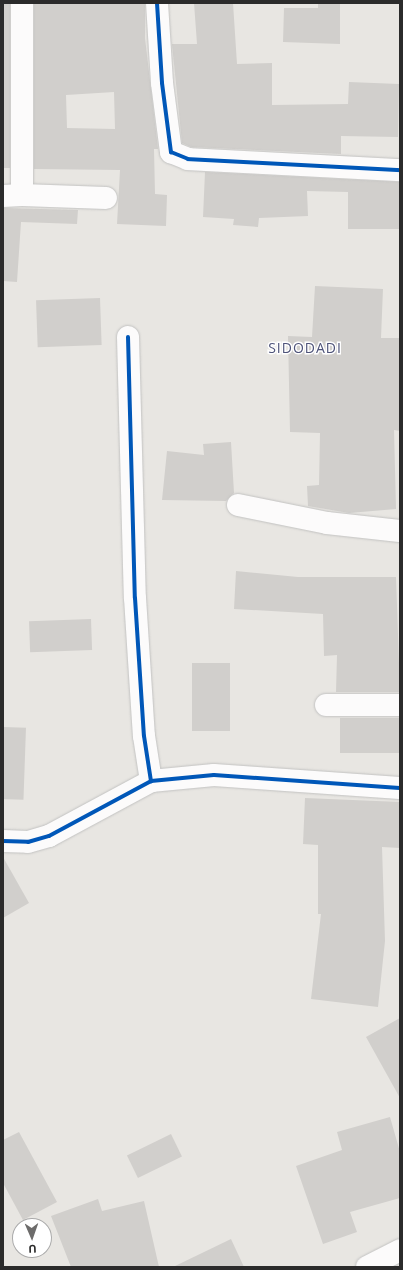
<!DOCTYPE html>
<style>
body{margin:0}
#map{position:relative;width:403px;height:1270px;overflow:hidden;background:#e8e6e2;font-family:"Open Sans",sans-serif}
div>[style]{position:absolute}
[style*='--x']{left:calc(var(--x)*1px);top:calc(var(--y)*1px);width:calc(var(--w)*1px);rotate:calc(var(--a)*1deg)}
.building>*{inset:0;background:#d1cfcc;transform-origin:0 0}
.roads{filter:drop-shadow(0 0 1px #c2c2c1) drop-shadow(0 0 1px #c2c2c1)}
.street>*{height:22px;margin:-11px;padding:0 11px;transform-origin:11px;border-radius:11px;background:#fcfbfb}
.cycleway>*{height:4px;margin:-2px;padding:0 2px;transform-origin:2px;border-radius:2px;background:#0057b8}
span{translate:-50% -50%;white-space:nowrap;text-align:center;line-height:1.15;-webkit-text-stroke:3px #fff;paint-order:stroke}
.quarter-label{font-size:14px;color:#4e5379;letter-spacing:1px}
.frame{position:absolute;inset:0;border:4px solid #2b2b2b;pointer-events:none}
.north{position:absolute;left:12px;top:1218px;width:40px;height:40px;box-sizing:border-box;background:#fff;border:1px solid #aaa;border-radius:50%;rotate:178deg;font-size:11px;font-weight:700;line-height:16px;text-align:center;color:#2b2b2b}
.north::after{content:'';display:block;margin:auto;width:14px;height:18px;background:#6d6c6b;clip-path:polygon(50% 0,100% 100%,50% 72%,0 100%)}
</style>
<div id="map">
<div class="building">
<div style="left:3px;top:3px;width:7px;height:165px"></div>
<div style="clip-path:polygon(evenodd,34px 3px,145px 3px,145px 38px,158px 149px,154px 149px,155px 194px,167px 195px,166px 226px,117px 224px,120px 170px,34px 169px,34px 3px,114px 92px,115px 129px,67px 128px,66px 95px,114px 92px)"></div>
<div style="clip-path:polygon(194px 3px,233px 3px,237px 64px,272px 63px,272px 105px,348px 104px,349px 82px,399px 84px,398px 137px,341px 136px,341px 154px,191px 147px,182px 143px,172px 44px,197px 44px)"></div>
<div style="clip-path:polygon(318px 3px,340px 3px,340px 44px,283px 42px,284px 8px,318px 8px)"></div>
<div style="clip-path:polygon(205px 172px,400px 182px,400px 229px,348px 229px,348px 192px,307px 191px,308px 216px,259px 218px,258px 227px,233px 225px,234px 219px,203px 217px)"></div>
<div style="clip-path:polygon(3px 208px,78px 210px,77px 224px,21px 222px,17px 282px,3px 281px)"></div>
<div style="clip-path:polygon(315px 286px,383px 289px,381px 338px,400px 338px,400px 431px,394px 430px,396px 509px,349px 513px,308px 506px,307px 486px,319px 485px,320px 433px,290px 432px,288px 336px,312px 337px)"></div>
<div style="left:100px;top:298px;width:47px;height:64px;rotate:88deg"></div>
<div style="clip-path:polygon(231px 442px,234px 493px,226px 501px,162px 500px,167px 451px,204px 455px,203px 444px)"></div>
<div style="clip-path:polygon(236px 571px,298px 577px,396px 577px,400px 692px,336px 692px,337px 655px,324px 656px,323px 614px,234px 609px)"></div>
<div style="left:91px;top:619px;width:31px;height:62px;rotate:88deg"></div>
<div style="left:192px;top:663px;width:38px;height:68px"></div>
<div style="left:340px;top:718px;width:60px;height:35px"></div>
<div style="left:3px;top:727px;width:23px;height:72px;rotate:2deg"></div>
<div style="clip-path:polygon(305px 798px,400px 802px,400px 848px,382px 847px,385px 941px,378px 1007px,311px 999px,321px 914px,318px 914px,318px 845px,303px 844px)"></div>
<div style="clip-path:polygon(3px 857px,29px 903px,3px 918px)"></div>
<div style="clip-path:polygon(400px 1018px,400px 1098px,366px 1037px)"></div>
<div style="clip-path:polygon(390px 1117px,400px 1152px,400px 1198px,350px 1212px,357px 1232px,323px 1244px,296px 1166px,342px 1150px,337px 1132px)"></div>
<div style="clip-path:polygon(19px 1132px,57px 1202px,23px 1220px,3px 1183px,3px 1140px)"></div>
<div style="left:171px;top:1134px;width:25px;height:49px;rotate:64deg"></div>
<div style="clip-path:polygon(98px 1199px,102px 1211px,144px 1201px,159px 1267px,71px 1267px,51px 1216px)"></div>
<div style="clip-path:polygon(231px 1239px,244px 1267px,173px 1267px)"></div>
</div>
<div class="roads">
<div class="street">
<div style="--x:157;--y:3;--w:80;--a:86.4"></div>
<div style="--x:162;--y:83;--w:70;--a:82.6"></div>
<div style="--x:171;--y:152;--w:18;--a:22"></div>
<div style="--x:188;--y:159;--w:212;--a:3"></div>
<div style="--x:22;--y:195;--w:84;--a:2"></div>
<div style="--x:3;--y:196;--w:19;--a:-3"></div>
<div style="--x:22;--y:195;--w:192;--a:-90"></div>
<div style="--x:128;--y:337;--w:261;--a:88.5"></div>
<div style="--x:135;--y:598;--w:138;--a:86.3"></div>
<div style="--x:144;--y:736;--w:46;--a:81.2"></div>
<div style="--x:238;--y:505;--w:91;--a:11.4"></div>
<div style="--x:327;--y:523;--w:73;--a:6.3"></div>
<div style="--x:326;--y:705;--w:74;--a:0"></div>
<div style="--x:3;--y:841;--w:25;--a:2"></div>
<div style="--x:28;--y:842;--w:22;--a:-16"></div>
<div style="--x:49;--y:836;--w:116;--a:-28.3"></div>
<div style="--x:151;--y:781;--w:63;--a:-5.4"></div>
<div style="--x:214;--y:775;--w:186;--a:4"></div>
<div style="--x:367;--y:1267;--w:37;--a:-27"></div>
</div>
</div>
<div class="cycleway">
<div style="--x:157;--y:3;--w:80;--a:86.4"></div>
<div style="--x:162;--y:83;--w:70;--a:82.6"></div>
<div style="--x:171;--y:152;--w:18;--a:22"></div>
<div style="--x:188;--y:159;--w:212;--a:3"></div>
<div style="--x:128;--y:337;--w:261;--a:88.5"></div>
<div style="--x:135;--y:598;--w:138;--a:86.3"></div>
<div style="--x:144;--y:736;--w:46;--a:81.2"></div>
<div style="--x:3;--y:841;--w:25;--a:2"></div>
<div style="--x:28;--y:842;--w:22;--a:-16"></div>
<div style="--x:49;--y:836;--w:116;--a:-28.3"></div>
<div style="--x:151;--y:781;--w:63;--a:-5.4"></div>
<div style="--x:214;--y:775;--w:186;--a:4"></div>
</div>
<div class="quarter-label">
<span style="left:305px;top:348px">SIDODADI</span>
</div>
<div class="frame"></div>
<div class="north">U</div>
</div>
